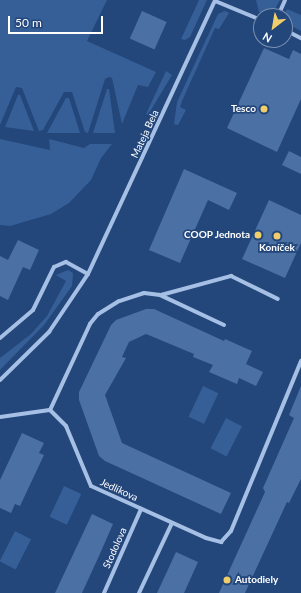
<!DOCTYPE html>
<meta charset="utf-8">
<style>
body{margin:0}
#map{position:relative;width:301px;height:593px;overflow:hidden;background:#23467b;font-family:Lato,sans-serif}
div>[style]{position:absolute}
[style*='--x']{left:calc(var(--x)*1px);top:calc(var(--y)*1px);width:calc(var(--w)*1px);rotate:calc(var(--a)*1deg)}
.green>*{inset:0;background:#365f98;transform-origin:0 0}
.building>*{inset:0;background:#4b70a4;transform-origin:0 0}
.minor>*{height:4px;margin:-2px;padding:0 2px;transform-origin:2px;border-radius:2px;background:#a6c0e5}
.dots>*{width:11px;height:11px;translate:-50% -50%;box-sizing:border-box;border:2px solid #23467b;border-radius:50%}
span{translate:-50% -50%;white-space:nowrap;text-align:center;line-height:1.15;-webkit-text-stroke:3.5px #23467b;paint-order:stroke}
.poi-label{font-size:10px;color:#fff;font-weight:700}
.right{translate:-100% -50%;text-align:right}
.left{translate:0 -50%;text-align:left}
.street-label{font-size:10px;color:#fff}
.north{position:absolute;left:253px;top:8px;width:40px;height:40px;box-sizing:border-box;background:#23467b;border:1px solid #7b90b0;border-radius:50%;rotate:211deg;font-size:11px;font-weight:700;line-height:16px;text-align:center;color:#fff}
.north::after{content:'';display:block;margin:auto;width:14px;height:18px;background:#f0ce69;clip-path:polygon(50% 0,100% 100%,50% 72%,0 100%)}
.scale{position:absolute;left:8px;top:16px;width:95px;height:18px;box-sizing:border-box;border:2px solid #fff;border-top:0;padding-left:5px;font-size:12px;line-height:14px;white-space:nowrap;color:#fff;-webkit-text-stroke:3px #23467b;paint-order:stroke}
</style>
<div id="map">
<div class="green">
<div style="clip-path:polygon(0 0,107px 0,87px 41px,156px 72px,148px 87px,138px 85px,122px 124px,112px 78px,109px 77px,105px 79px,88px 133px,85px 132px,72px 92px,64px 92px,43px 130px,39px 131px,22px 88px,16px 87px,0 125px)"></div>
<div style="clip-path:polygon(199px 0,207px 0,190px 37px,185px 40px,181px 39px)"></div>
<div style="clip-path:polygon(256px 0,280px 0,275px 9px,265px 15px,259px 12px)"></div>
<div style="clip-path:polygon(287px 9px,301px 15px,301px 31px,286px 23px,284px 15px)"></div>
<div style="clip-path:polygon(225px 11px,229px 13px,219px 29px,215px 28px,182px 101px,180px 107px,186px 110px,178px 125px,174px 124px,177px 102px,218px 14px)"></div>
<div style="clip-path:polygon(166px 71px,172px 75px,148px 115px,146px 114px)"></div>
<div style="clip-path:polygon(107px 89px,109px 89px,115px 133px,93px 133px)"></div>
<div style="clip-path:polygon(18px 95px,20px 95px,34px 131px,5px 127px)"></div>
<div style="clip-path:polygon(66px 98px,69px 98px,80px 133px,47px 133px)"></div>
<div style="clip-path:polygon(0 139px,50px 150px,49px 139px,84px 148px,90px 144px,112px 144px,101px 158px,91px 180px,69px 203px,51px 214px,10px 226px,0 225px)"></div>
<div style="clip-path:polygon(68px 270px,73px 273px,72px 286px,44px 325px,0 370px,0 358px,31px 334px,47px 316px,66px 281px,56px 275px)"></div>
<div style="left:203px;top:386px;width:17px;height:34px;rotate:25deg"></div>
<div style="left:226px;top:418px;width:18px;height:34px;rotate:27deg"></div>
<div style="left:64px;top:486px;width:19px;height:34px;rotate:25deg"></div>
<div style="left:15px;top:531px;width:18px;height:34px;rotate:27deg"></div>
</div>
<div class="building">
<div style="left:142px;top:11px;width:27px;height:30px;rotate:24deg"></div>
<div style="clip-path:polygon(264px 48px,289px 59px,293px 50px,301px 54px,301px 99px,277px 152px,227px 128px)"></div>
<div style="clip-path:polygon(289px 151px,301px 157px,301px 174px,282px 165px)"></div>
<div style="clip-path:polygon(184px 169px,237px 193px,229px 210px,208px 200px,180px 263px,149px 250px)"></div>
<div style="clip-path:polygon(269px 200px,301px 215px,301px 243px,285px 278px,242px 259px)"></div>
<div style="clip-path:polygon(18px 240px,39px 250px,30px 270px,23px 267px,8px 300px,0 296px,0 256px,8px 260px)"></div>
<div style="clip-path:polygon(146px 309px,154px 309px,224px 341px,225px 339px,252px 351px,246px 364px,263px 372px,256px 386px,239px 378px,237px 384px,209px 372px,213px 365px,193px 357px,194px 354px,146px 334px,129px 342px,122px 357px,126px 358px,105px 395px,122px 443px,231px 493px,221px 514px,105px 461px,99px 456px,79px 400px,79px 392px,111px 325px,116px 320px)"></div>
<div style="clip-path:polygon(301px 386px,301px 479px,289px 503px,287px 502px,245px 593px,219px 593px,265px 492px,263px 488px,294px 418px,289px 415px)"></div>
<div style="clip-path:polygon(22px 433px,44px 443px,39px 453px,44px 455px,20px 506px,15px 504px,11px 513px,0 508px,0 480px)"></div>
<div style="clip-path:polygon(92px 514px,113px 524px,99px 556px,82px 593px,55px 593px)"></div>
<div style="clip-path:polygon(176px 552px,198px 562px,184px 593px,157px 593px)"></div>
</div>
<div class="minor">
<div style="--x:215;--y:1;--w:50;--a:22.4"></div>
<div style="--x:278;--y:16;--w:17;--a:-66"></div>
<div style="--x:285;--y:30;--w:18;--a:27"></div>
<div style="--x:161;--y:295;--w:73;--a:-15.2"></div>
<div style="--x:231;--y:276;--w:52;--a:26.1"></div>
<div style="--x:224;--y:325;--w:71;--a:-154.9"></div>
<div style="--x:160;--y:295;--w:16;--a:-173"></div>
<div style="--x:144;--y:293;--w:26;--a:162"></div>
<div style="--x:119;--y:301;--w:25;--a:148"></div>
<div style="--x:98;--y:314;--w:13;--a:129"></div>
<div style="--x:90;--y:324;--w:95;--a:114.9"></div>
<div style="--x:50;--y:410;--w:23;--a:45"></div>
<div style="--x:66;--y:426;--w:65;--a:67.4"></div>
<div style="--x:91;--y:486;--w:126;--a:24.3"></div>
<div style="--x:206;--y:538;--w:16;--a:15"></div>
<div style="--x:221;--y:542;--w:15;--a:-48"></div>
<div style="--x:231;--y:531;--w:184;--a:-67.6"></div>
<div style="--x:0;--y:338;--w:43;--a:-40.3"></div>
<div style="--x:33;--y:310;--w:48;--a:-64"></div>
<div style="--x:54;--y:267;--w:13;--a:-23"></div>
<div style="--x:66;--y:262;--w:25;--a:29"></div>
<div style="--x:0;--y:380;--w:69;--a:-44.4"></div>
<div style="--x:49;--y:332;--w:70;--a:-56.1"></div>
<div style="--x:88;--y:274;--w:302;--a:-65.1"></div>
<div style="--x:0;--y:417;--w:50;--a:-8"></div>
<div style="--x:104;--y:593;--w:92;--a:-66.2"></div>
<div style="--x:139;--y:593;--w:77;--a:-64.8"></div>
</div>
<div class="dots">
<div style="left:264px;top:109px;background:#f0ce69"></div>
<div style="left:258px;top:235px;background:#f0ce69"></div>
<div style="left:277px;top:236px;background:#f0ce69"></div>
<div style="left:227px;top:580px;background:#f0ce69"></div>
</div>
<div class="poi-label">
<span class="right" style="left:256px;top:109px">Tesco</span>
<span class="right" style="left:250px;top:235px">COOP Jednota</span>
<span style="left:277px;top:248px">Koníček</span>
<span class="left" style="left:235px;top:580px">Autodiely</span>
</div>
<div class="street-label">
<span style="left:145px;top:134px;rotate:-65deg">Mateja Bela</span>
<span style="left:119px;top:490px;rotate:25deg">Jedlíkova</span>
<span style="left:115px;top:548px;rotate:-66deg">Stodolova</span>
</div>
<div class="north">N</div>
<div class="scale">50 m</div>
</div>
